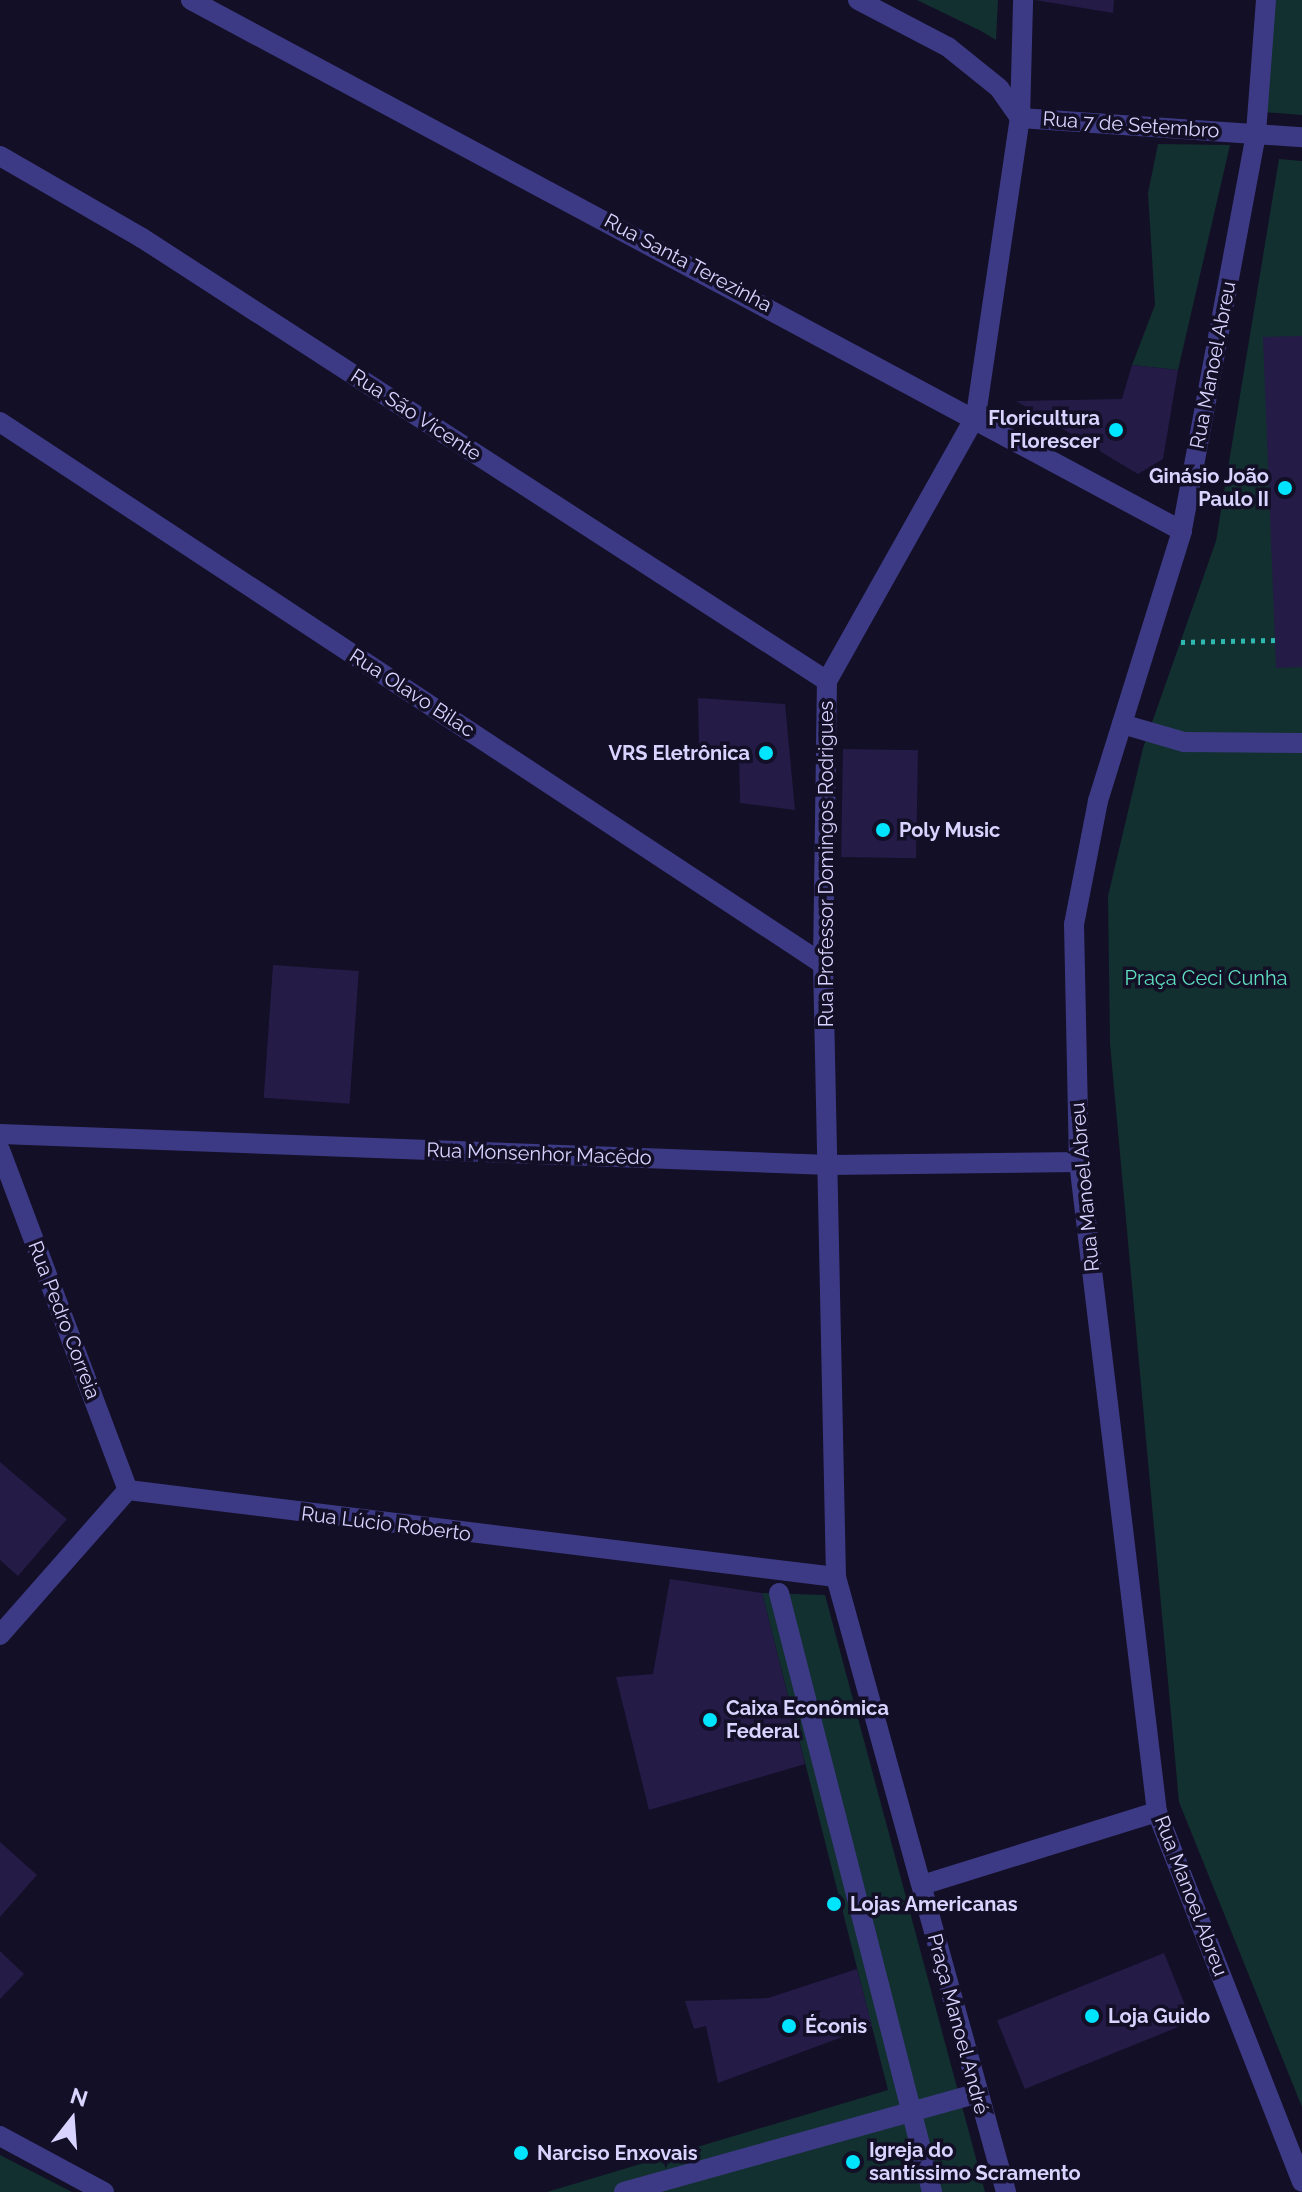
<!DOCTYPE html>
<meta charset="utf-8">
<style>
body{margin:0}
#map{position:relative;width:1302px;height:2192px;overflow:hidden;background:#130f26;font-family:Raleway,sans-serif}
div>[style]{position:absolute}
[style*='--x']{left:calc(var(--x)*1px);top:calc(var(--y)*1px);width:calc(var(--w)*1px);rotate:calc(var(--a)*1deg)}
.green>*{inset:0;background:#12302f}
.building>*{inset:0;background:#241b47;transform-origin:0 0}
.path>*{height:5px;margin-top:-2.5px;transform-origin:0;background:repeating-linear-gradient(90deg,#2fb8b0 0 4px,transparent 0 10px)}
.minor>*{height:20px;margin:-10px;padding:0 10px;transform-origin:10px;border-radius:10px;background:#3d3a85}
.dots>*{width:22px;height:22px;translate:-50% -50%;box-sizing:border-box;border:4px solid #130f26;border-radius:50%}
span{translate:-50% -50%;white-space:nowrap;text-align:center;line-height:1.15;-webkit-text-stroke:7px #130f26;paint-order:stroke}
.street-label{font-size:20px;color:#d9d4ff}
.poi-label{font-size:20px;color:#d9d4ff;font-weight:700}
.right{translate:-100% -50%;text-align:right}
.left{translate:0 -50%;text-align:left}
.park-label{font-size:20px;color:#5fe0c0}
.north{position:absolute;left:32px;top:2080px;width:80px;height:80px;-webkit-text-stroke:6px #130f26;paint-order:stroke;rotate:17deg;font-size:22px;font-weight:700;line-height:32px;text-align:center;color:#d9d4ff}
.north::after{content:'';display:block;margin:auto;width:28px;height:36px;background:#d9d4ff;clip-path:polygon(50% 0,100% 100%,50% 72%,0 100%)}
</style>
<div id="map">
<div class="green">
<div style="clip-path:polygon(917px 0,998px 0,996px 40px,981px 31px)"></div>
<div style="clip-path:polygon(1274px 0,1302px 0,1302px 115px,1263px 112px)"></div>
<div style="clip-path:polygon(1158px 144px,1230px 145px,1178px 370px,1132px 365px,1155px 305px,1148px 193px)"></div>
<div style="clip-path:polygon(1279px 159px,1302px 161px,1302px 2107px,1179px 1802px,1110px 1044px,1108px 896px,1143px 748px,1216px 541px)"></div>
<div style="clip-path:polygon(762px 1593px,825px 1595px,985px 2192px,547px 2192px,888px 2090px)"></div>
<div style="clip-path:polygon(0 2155px,2px 2156px,72px 2192px,0 2192px)"></div>
</div>
<div class="building">
<div style="clip-path:polygon(1035px 0,1114px 0,1113px 13px)"></div>
<div style="clip-path:polygon(1302px 336px,1302px 667px,1276px 668px,1263px 337px)"></div>
<div style="clip-path:polygon(1132px 365px,1178px 370px,1163px 459px,1138px 474px,1016px 401px,1122px 399px)"></div>
<div style="clip-path:polygon(698px 698px,785px 704px,795px 810px,740px 803px,739px 752px,699px 745px)"></div>
<div style="left:843px;top:749px;width:75px;height:108px;rotate:1deg"></div>
<div style="left:273px;top:965px;width:86px;height:133px;rotate:4deg"></div>
<div style="clip-path:polygon(0 1462px,67px 1519px,18px 1576px,0 1560px)"></div>
<div style="clip-path:polygon(670px 1579px,762px 1593px,805px 1764px,649px 1810px,616px 1677px,653px 1674px)"></div>
<div style="clip-path:polygon(0 1842px,37px 1875px,0 1917px)"></div>
<div style="clip-path:polygon(0 1951px,24px 1974px,0 1999px)"></div>
<div style="left:1164px;top:1953px;width:74px;height:180px;rotate:68deg"></div>
<div style="clip-path:polygon(857px 1969px,872px 2026px,718px 2083px,706px 2026px,694px 2029px,685px 2001px,768px 1998px)"></div>
</div>
<div class="path">
<div style="--x:1181;--y:642;--w:94;--a:-1.2"></div>
</div>
<div class="minor">
<div style="--x:191;--y:0;--w:1124;--a:28.18"></div>
<div style="--x:858;--y:0;--w:102;--a:27.6"></div>
<div style="--x:948;--y:47;--w:65;--a:38.8"></div>
<div style="--x:999;--y:88;--w:37;--a:55"></div>
<div style="--x:1266;--y:0;--w:134;--a:94.3"></div>
<div style="--x:1256;--y:134;--w:404;--a:100.6"></div>
<div style="--x:1182;--y:531;--w:283;--a:107.3"></div>
<div style="--x:1098;--y:801;--w:125;--a:101"></div>
<div style="--x:1074;--y:924;--w:238;--a:88.8"></div>
<div style="--x:1079;--y:1162;--w:655;--a:83.16"></div>
<div style="--x:1157;--y:1812;--w:397;--a:68.6"></div>
<div style="--x:1020;--y:118;--w:283;--a:3.9"></div>
<div style="--x:0;--y:156;--w:164;--a:30"></div>
<div style="--x:142;--y:238;--w:816;--a:32.89"></div>
<div style="--x:0;--y:422;--w:985;--a:33.37"></div>
<div style="--x:1122;--y:724;--w:65;--a:16.2"></div>
<div style="--x:1184;--y:742;--w:118;--a:0.5"></div>
<div style="--x:0;--y:1134;--w:830;--a:2.14"></div>
<div style="--x:829;--y:1165;--w:250;--a:-0.7"></div>
<div style="--x:0;--y:1150;--w:363;--a:69.4"></div>
<div style="--x:128;--y:1490;--w:713;--a:7.01"></div>
<div style="--x:779;--y:1593;--w:618;--a:75.67"></div>
<div style="--x:0;--y:1635;--w:193;--a:-48.6"></div>
<div style="--x:922;--y:1885;--w:246;--a:-17.3"></div>
<div style="--x:0;--y:2136;--w:118;--a:28.3"></div>
<div style="--x:624;--y:2192;--w:364;--a:-15.6"></div>
<div style="--x:1006;--y:2192;--w:638;--a:-105.45"></div>
<div style="--x:836;--y:1577;--w:613;--a:-91.21"></div>
<div style="--x:823;--y:964;--w:283;--a:-89.2"></div>
<div style="--x:827;--y:681;--w:305;--a:-60.7"></div>
<div style="--x:976;--y:415;--w:300;--a:-81.6"></div>
<div style="--x:1020;--y:118;--w:118;--a:-88.5"></div>
</div>
<div class="dots">
<div style="left:1116px;top:430px;background:#00e5ff"></div>
<div style="left:1285px;top:488px;background:#00e5ff"></div>
<div style="left:766px;top:753px;background:#00e5ff"></div>
<div style="left:883px;top:830px;background:#00e5ff"></div>
<div style="left:710px;top:1720px;background:#00e5ff"></div>
<div style="left:834px;top:1904px;background:#00e5ff"></div>
<div style="left:1092px;top:2016px;background:#00e5ff"></div>
<div style="left:789px;top:2026px;background:#00e5ff"></div>
<div style="left:521px;top:2153px;background:#00e5ff"></div>
<div style="left:853px;top:2162px;background:#00e5ff"></div>
</div>
<div class="street-label">
<span style="left:1131px;top:125px;rotate:4deg">Rua 7 de Setembro</span>
<span style="left:688px;top:263px;rotate:28deg">Rua Santa Terezinha</span>
<span style="left:1213px;top:365px;rotate:-79deg">Rua Manoel Abreu</span>
<span style="left:416px;top:415px;rotate:33deg">Rua São Vicente</span>
<span style="left:412px;top:693px;rotate:33deg">Rua Olavo Bilac</span>
<span style="left:826px;top:864px;rotate:-90deg">Rua Professor Domingos Rodrigues</span>
<span style="left:539px;top:1154px;rotate:2deg">Rua Monsenhor Macêdo</span>
<span style="left:1085px;top:1187px;rotate:-95deg">Rua Manoel Abreu</span>
<span style="left:64px;top:1320px;rotate:69deg">Rua Pedro Correia</span>
<span style="left:386px;top:1524px;rotate:7deg">Rua Lúcio Roberto</span>
<span style="left:1191px;top:1896px;rotate:69deg">Rua Manoel Abreu</span>
<span style="left:958px;top:2024px;rotate:75deg">Praça Manoel André</span>
</div>
<div class="poi-label">
<span class="right" style="left:1100px;top:430px">Floricultura<br>Florescer</span>
<span class="right" style="left:1269px;top:488px">Ginásio João<br>Paulo II</span>
<span class="right" style="left:750px;top:753px">VRS Eletrônica</span>
<span class="left" style="left:899px;top:830px">Poly Music</span>
<span class="left" style="left:726px;top:1720px">Caixa Econômica<br>Federal</span>
<span class="left" style="left:850px;top:1904px">Lojas Americanas</span>
<span class="left" style="left:1108px;top:2016px">Loja Guido</span>
<span class="left" style="left:805px;top:2026px">Éconis</span>
<span class="left" style="left:869px;top:2162px">Igreja do<br>santíssimo Scramento</span>
<span class="left" style="left:537px;top:2153px">Narciso Enxovais</span>
</div>
<div class="park-label">
<span style="left:1206px;top:978px">Praça Ceci Cunha</span>
</div>
<div class="north">N</div>
</div>
